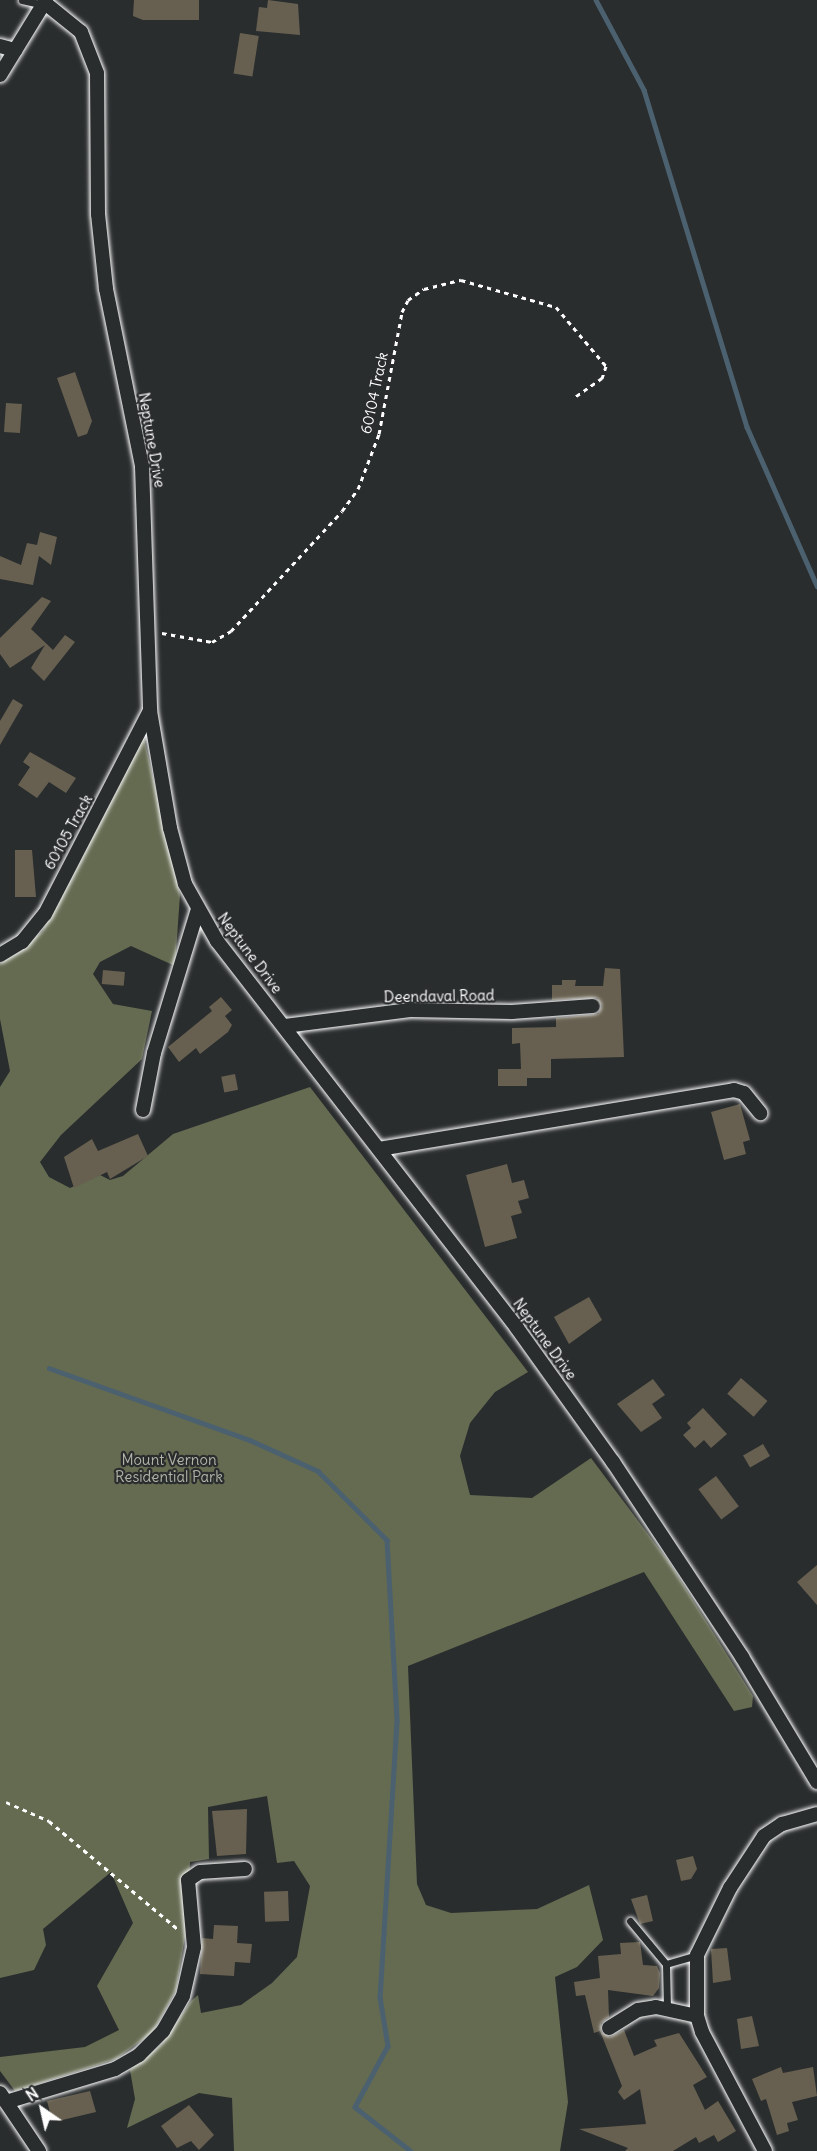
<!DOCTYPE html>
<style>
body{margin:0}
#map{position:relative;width:817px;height:2151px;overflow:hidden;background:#2a2d2e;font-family:Delius,sans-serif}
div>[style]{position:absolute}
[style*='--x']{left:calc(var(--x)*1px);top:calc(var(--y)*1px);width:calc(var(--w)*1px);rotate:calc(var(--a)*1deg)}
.green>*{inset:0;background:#646b51}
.stream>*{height:4.5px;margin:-2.25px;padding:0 2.25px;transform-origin:2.25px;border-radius:2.25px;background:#4c616f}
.building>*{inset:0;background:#676050;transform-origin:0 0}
.path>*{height:3px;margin-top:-1.5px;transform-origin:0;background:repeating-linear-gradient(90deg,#fff 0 4.5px,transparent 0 9px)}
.roads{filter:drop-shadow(0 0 2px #fff) drop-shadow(0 0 2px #fff)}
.lane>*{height:7px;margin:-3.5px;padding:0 3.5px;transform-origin:3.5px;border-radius:3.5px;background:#2a2d2e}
.street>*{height:14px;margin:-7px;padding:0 7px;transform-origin:7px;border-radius:7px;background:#2a2d2e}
span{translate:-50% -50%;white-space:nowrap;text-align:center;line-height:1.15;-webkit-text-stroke:4.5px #2a2d2e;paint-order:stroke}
.street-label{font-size:15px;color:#fff}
.park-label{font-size:15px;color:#b2b5a8}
.north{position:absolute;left:12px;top:2079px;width:60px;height:60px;-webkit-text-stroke:4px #2a2d2e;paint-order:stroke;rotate:326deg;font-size:16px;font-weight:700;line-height:24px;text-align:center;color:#fff}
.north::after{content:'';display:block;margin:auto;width:21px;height:27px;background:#fff;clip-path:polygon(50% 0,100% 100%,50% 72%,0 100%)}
</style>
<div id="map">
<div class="green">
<div style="clip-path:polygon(143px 734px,180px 895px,175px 966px,131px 946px,100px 962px,93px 974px,113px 1004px,152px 1011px,142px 1059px,61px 1135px,40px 1162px,49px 1177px,70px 1188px,100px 1175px,110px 1180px,123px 1176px,173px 1134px,310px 1087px,528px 1372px,495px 1392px,470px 1423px,460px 1456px,470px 1495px,532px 1498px,591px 1458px,669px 1562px,753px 1696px,752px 1707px,734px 1711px,644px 1572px,408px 1666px,417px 1884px,426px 1905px,451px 1913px,537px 1909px,589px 1885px,603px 1940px,577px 1967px,555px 1977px,568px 2102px,560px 2151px,234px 2151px,232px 2098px,199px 2093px,127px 2128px,135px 2099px,130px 2070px,161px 2045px,191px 2001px,198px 1995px,201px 2013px,241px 2005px,272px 1983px,297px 1957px,310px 1886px,294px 1861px,277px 1863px,267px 1796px,208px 1807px,209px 1859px,190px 1862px,187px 1925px,176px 1990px,153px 2032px,116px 2059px,15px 2091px,0 2071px,0 2057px,85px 2047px,119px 2030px,97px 1986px,133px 1923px,111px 1872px,43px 1929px,46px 1945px,34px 1970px,0 1978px,0 1087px,10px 1071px,0 1019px,0 964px,42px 932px)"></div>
</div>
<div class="stream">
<div style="--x:596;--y:0;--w:102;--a:61.9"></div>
<div style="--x:644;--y:90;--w:352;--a:73"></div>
<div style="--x:747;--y:427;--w:174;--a:66.2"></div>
<div style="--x:49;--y:1368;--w:214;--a:19.7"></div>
<div style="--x:250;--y:1440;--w:75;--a:24.5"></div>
<div style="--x:318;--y:1471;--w:98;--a:45"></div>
<div style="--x:387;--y:1540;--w:181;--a:86.8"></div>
<div style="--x:397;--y:1721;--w:277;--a:93.5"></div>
<div style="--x:380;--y:1997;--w:50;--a:80.7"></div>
<div style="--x:388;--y:2046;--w:69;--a:118.4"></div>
<div style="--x:355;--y:2107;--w:71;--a:38.2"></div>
</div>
<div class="building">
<div style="clip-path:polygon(134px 0,199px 0,199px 20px,143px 20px,133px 16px)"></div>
<div style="clip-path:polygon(268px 0,298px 4px,300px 35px,256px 31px,259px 7px,267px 8px)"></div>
<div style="left:240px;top:33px;width:19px;height:41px;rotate:9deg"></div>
<div style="clip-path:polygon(75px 372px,92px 421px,87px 434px,78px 437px,57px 378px)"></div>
<div style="left:6px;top:403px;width:16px;height:29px;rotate:4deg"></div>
<div style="clip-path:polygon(40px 532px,57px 537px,51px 565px,39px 556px,33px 585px,0 579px,0 556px,21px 565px,27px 543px,37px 545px)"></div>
<div style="clip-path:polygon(42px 597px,51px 601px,31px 629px,53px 650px,65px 635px,75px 642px,44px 681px,31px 668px,45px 645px,10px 668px,0 654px,0 638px)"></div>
<div style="clip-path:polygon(13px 699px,23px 705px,0 745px,0 721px)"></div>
<div style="clip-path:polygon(30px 752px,76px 778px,66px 793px,49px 782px,37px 798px,18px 785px,30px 767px,23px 762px)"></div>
<div style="clip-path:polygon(15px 850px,32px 850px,36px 897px,15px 897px)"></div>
<div style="clip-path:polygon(605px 968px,620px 969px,624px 1057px,551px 1059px,551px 1078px,527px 1078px,527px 1086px,498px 1086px,498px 1069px,521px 1069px,520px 1043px,512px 1044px,512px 1028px,556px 1027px,556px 1018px,598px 1014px,602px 1006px,597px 998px,552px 1000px,552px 985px,562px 985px,562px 980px,576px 980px,575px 986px,603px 986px)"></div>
<div style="left:103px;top:970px;width:22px;height:14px;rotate:5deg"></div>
<div style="clip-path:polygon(221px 997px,232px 1010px,225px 1016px,232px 1025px,228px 1032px,200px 1054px,196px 1048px,179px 1062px,168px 1047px,212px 1011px,209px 1007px)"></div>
<div style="left:235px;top:1074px;width:16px;height:14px;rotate:79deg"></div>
<div style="clip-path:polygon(740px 1104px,750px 1140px,743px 1142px,746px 1154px,724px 1160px,711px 1112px)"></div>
<div style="clip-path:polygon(138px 1134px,148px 1156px,110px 1179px,107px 1172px,74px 1188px,64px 1157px,92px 1139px,98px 1151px)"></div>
<div style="clip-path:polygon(507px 1164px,512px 1183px,524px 1180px,529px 1198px,518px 1201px,522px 1213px,511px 1216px,517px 1238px,485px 1247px,466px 1175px)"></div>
<div style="clip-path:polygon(589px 1297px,602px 1320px,569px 1344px,554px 1317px)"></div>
<div style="left:741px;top:1378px;width:35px;height:21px;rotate:41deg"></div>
<div style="clip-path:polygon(653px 1379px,665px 1395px,652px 1404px,662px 1418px,641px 1432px,617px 1404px)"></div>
<div style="clip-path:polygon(703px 1408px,727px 1434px,711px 1448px,704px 1440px,695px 1448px,683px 1435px,691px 1428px,687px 1423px)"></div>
<div style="left:763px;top:1444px;width:14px;height:23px;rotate:60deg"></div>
<div style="left:716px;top:1476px;width:38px;height:22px;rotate:53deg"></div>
<div style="clip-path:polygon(817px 1565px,817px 1605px,797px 1582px)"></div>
<div style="clip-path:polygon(247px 1809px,246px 1854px,217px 1856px,212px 1811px)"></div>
<div style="clip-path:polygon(693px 1856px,697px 1869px,691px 1879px,681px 1881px,676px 1860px)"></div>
<div style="left:288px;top:1891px;width:30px;height:24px;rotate:88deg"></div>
<div style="clip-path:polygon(647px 1895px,653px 1921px,640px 1924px,631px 1899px)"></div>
<div style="clip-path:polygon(214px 1925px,238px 1926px,237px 1943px,252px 1944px,250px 1963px,235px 1962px,234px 1976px,200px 1974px,202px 1938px,213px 1939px)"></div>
<div style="clip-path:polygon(640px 1942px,643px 1965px,657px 1966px,660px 1973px,659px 1988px,653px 1996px,608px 1990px,609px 2017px,601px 2023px,601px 2032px,610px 2037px,624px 2030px,634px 2056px,657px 2046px,654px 2040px,679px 2033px,707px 2077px,693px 2085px,705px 2110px,718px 2101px,736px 2131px,718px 2142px,714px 2135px,699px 2143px,696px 2137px,673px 2151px,625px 2151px,628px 2148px,579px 2129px,646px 2124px,640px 2089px,624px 2100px,618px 2092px,622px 2086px,600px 2031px,594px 2033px,585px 1995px,576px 1996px,574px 1982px,600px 1978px,598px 1956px,621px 1954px,620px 1943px)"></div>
<div style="clip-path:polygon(727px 1948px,731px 1980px,713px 1983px,711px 1949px)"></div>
<div style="clip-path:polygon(752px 2016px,759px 2046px,741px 2049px,737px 2019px)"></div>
<div style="clip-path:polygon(781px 2067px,783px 2073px,813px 2067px,817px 2096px,792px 2102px,798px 2120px,787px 2123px,789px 2131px,777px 2135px,766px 2099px,761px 2101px,752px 2079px)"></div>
<div style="clip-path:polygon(90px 2091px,96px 2112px,58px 2121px,51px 2116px,47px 2101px)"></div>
<div style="clip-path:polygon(189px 2105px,214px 2135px,199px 2150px,191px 2141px,177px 2148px,161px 2126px)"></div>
</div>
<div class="path">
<div style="--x:162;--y:633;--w:51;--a:10.2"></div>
<div style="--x:212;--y:642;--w:22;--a:-30"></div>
<div style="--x:231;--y:631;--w:163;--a:-47.2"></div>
<div style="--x:342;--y:511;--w:27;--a:-54"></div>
<div style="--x:358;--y:489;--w:59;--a:-69.1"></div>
<div style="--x:379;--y:434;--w:124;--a:-79.3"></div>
<div style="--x:402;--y:312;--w:13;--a:-63"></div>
<div style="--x:408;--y:300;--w:19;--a:-35"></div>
<div style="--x:424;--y:289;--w:38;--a:-14"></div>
<div style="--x:461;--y:280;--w:99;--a:15.9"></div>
<div style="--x:556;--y:307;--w:77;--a:49.7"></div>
<div style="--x:606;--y:366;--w:13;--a:108"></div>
<div style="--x:602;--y:378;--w:32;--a:145"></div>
<div style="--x:6;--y:1802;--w:47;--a:23.8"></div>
<div style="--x:49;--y:1821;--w:170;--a:40"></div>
</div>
<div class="roads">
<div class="lane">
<div style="--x:22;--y:0;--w:22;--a:13"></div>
<div style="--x:630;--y:1921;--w:56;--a:50.1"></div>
<div style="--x:667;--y:2008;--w:44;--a:-91.3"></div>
<div style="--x:666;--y:1964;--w:32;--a:-16"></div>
</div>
<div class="street">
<div style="--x:45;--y:3;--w:46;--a:38.9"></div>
<div style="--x:81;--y:32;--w:44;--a:68.7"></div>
<div style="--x:97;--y:73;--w:141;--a:89.6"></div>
<div style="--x:98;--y:214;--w:75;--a:83.9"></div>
<div style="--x:106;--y:289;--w:181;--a:78.5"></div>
<div style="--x:142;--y:466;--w:245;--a:88.1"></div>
<div style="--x:150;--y:711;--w:119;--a:80.3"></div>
<div style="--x:170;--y:828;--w:58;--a:75"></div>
<div style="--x:185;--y:884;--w:65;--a:60.7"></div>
<div style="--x:217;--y:941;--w:490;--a:52.2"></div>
<div style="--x:517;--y:1328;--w:165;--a:54.4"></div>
<div style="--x:613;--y:1462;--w:234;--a:56.5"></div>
<div style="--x:742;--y:1657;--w:146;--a:59"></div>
<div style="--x:0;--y:46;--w:16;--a:15"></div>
<div style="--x:0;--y:75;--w:88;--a:-58.5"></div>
<div style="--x:0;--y:955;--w:26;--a:-31"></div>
<div style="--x:22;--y:942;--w:36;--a:-51"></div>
<div style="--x:45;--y:914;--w:229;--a:-62.7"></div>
<div style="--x:285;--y:1026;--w:126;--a:-7.3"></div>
<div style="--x:410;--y:1010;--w:102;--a:1.1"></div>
<div style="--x:512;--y:1012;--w:81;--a:-4.2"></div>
<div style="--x:143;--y:1110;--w:58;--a:-79.1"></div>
<div style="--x:154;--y:1053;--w:151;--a:-73"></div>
<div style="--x:379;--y:1149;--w:360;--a:-9.4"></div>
<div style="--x:734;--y:1090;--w:10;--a:17"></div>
<div style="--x:744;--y:1093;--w:26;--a:51"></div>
<div style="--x:609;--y:2028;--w:34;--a:-32"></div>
<div style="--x:638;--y:2010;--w:18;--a:-9"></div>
<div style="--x:656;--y:2007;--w:42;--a:12.4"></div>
<div style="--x:0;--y:2093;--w:70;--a:56.1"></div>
<div style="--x:6;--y:2102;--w:114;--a:-16.8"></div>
<div style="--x:115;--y:2069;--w:28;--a:-30"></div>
<div style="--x:139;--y:2055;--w:34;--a:-45"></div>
<div style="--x:163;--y:2031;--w:40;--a:-60.3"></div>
<div style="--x:183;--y:1996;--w:50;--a:-77.3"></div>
<div style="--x:194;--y:1947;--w:67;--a:-95.1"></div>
<div style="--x:188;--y:1880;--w:14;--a:-34"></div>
<div style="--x:200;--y:1872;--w:45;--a:-3.8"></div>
<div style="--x:765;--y:2151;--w:135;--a:-117.9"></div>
<div style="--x:702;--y:2032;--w:17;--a:-107"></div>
<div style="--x:697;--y:2016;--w:61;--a:-90"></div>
<div style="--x:697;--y:1955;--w:75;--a:-63.8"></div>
<div style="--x:730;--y:1888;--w:62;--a:-56.8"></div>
<div style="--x:764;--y:1836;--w:22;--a:-34"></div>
<div style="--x:782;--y:1824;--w:36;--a:-16"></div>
</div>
</div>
<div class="street-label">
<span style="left:374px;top:393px;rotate:-78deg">60104 Track</span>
<span style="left:152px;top:440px;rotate:80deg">Neptune Drive</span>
<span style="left:68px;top:832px;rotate:-61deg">60105 Track</span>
<span style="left:250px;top:953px;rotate:53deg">Neptune Drive</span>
<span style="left:439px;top:996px;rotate:-1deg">Deendaval Road</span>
<span style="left:545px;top:1339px;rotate:54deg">Neptune Drive</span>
</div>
<div class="park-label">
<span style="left:169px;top:1468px">Mount Vernon<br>Residential Park</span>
</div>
<div class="north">N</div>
</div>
